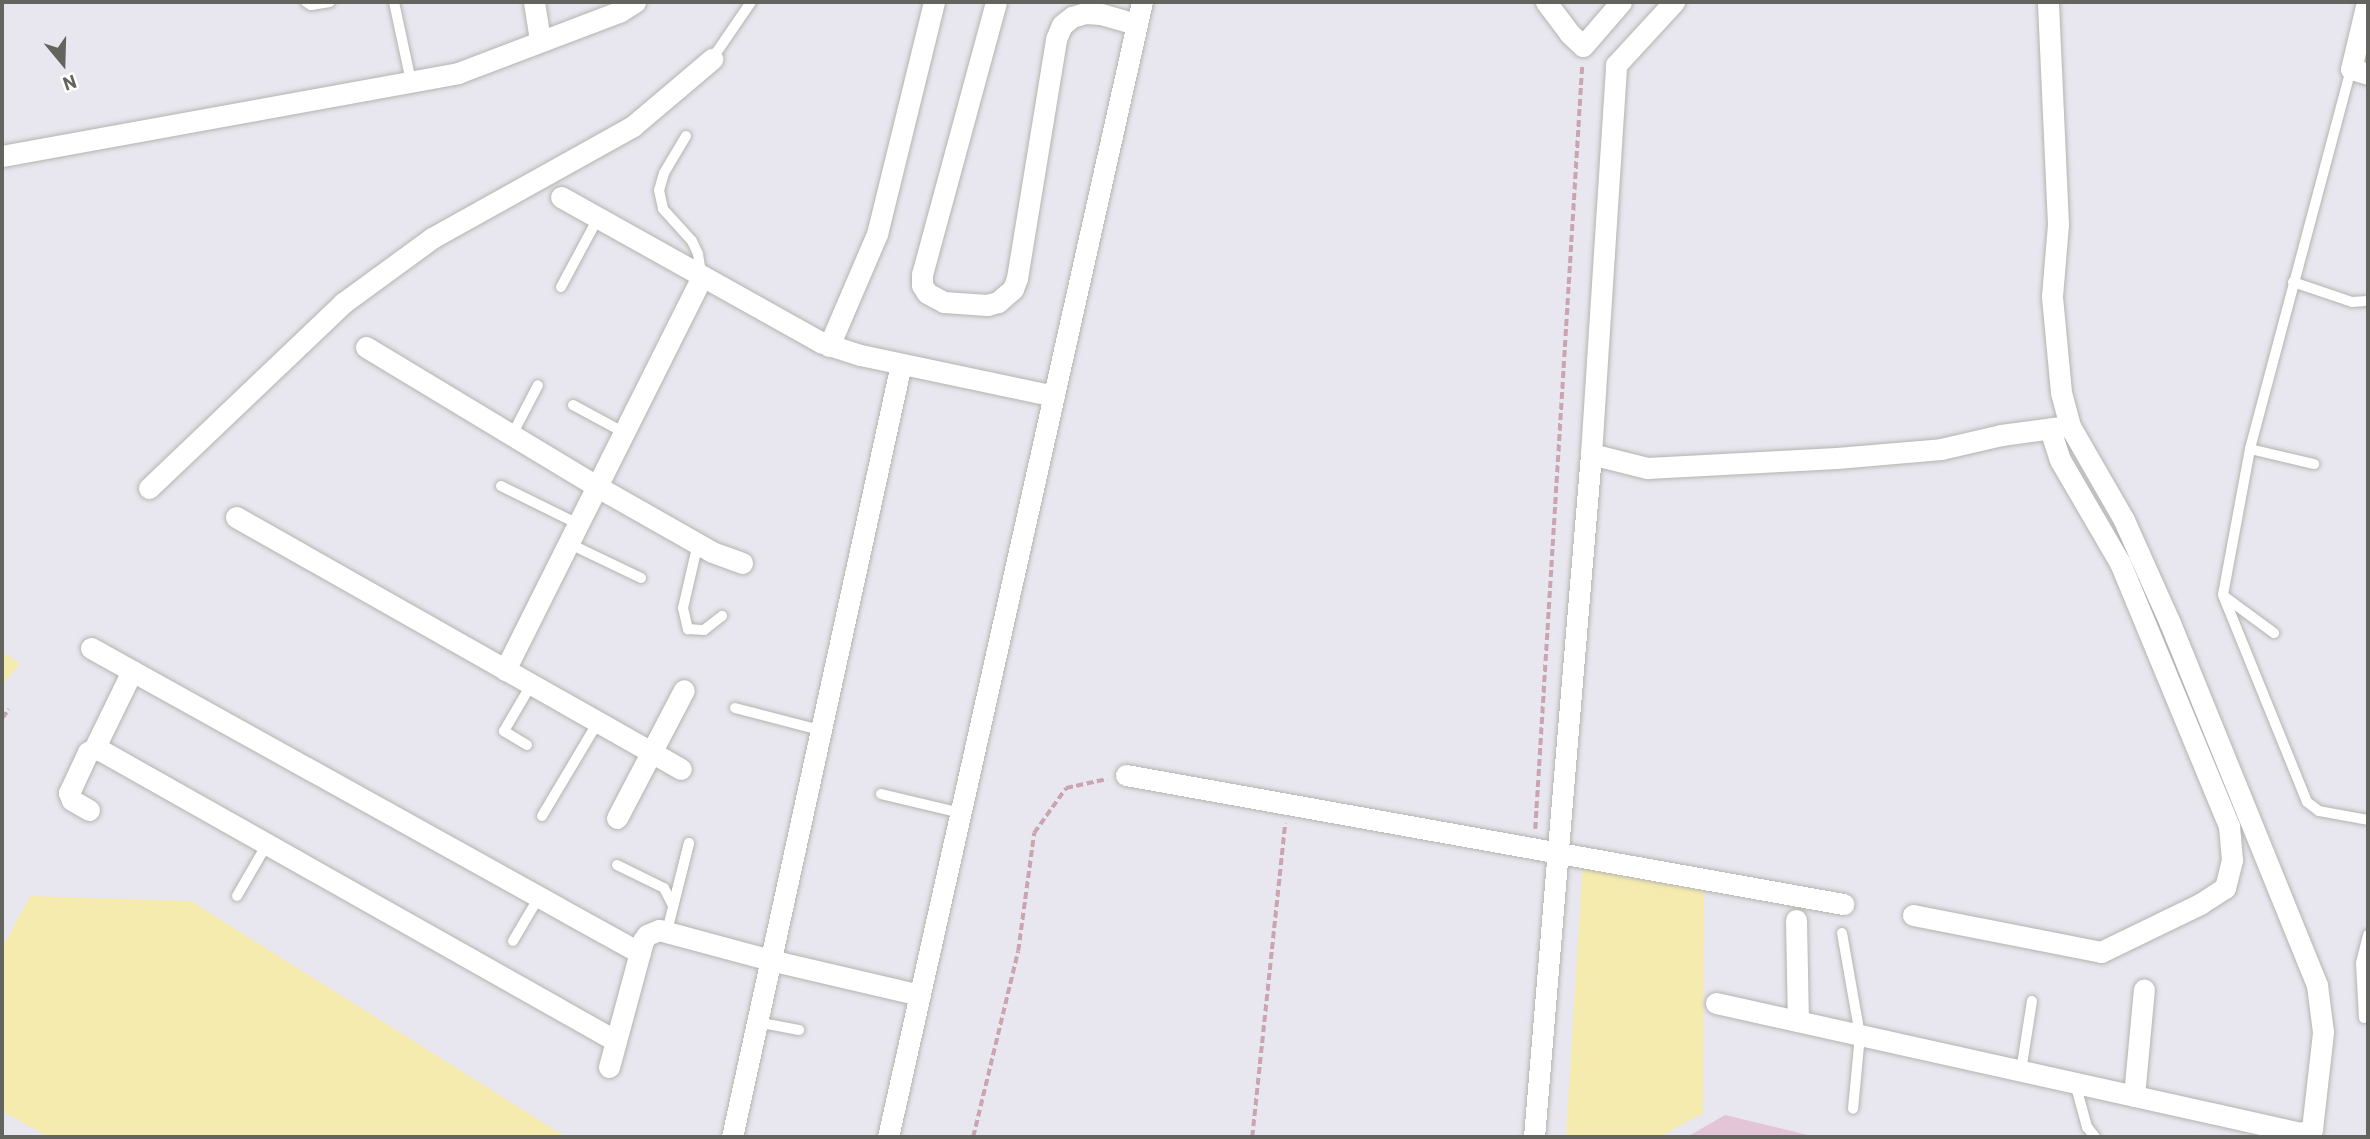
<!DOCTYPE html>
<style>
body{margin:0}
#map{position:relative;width:2370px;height:1139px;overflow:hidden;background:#e8e6ee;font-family:Barlow,sans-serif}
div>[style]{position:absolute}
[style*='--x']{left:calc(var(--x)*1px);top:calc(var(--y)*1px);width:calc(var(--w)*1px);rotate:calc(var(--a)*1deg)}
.green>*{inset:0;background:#e3c5d7}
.water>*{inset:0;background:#f6ebae}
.path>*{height:3.5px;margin-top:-1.75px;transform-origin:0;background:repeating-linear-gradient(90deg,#caa4b0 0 7px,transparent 0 10.5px)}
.roads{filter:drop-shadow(0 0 2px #b4b4af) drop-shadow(0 0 2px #b4b4af)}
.lane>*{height:10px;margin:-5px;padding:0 5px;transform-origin:5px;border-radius:5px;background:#fff}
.street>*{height:21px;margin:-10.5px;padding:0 10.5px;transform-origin:10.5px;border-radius:10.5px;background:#fff}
span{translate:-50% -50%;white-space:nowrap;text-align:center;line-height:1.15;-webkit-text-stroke:6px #fff;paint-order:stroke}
.frame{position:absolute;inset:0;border:4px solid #64645e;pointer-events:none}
.north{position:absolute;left:28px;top:28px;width:70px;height:70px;-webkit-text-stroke:5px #fff;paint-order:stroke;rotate:161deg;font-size:19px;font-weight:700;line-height:28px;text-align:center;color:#64645e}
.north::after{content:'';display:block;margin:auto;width:24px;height:32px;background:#64645e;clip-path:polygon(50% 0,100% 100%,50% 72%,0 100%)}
</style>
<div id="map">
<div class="green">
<div style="clip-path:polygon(1725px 1115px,1816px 1137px,1687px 1137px)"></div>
</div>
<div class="water">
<div style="clip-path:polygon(2px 651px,20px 664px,2px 685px)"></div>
<div style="clip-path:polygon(1583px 860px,1704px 881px,1703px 1113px,1659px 1137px,1566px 1137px)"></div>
<div style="clip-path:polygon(30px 896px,191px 901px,566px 1137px,49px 1137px,2px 1111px,2px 948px)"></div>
</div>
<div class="path">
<div style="--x:2;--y:718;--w:11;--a:-52"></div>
<div style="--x:1535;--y:829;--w:765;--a:-86.48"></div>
<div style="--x:973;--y:1137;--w:191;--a:-76.4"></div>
<div style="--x:1018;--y:951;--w:119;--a:-82.3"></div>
<div style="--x:1034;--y:833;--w:55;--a:-54.6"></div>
<div style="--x:1066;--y:788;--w:42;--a:-12.4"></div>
<div style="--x:1252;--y:1137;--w:315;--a:-84"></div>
</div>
<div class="roads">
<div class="lane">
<div style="--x:306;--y:2;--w:6;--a:31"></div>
<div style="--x:311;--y:5;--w:19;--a:-9"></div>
<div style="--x:394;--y:2;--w:81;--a:77.9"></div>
<div style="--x:712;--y:59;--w:69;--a:-55.6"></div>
<div style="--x:2351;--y:69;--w:393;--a:104.9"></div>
<div style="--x:2250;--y:449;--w:148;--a:100.5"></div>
<div style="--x:2223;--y:595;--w:223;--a:67.9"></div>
<div style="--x:2307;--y:802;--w:15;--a:37"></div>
<div style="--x:2319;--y:811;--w:50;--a:10.4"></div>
<div style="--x:686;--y:136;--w:43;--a:120.7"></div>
<div style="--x:664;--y:173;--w:18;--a:106"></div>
<div style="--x:659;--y:190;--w:19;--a:78"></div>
<div style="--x:663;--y:209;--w:43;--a:47.8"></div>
<div style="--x:692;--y:241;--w:14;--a:65"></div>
<div style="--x:698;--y:254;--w:20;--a:81"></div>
<div style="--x:2293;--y:282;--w:62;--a:18.7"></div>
<div style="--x:2352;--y:302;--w:16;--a:-4"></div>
<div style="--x:561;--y:287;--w:78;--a:-61.8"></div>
<div style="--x:573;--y:405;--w:57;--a:28.4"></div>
<div style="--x:512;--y:435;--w:56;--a:-62.5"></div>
<div style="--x:2250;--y:449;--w:66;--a:13.2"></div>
<div style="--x:501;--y:486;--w:86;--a:26.3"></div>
<div style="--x:568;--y:543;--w:81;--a:25.6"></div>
<div style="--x:698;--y:543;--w:67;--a:103"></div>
<div style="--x:683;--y:608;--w:22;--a:77"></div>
<div style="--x:688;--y:629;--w:16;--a:4"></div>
<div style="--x:704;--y:630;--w:23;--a:-38"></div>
<div style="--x:2225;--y:597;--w:61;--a:36.3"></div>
<div style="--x:735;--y:708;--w:88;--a:14.5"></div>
<div style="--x:527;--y:745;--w:27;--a:-149"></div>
<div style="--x:504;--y:731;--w:53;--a:-59.6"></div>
<div style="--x:881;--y:794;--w:82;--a:13.4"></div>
<div style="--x:542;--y:816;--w:109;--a:-59.2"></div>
<div style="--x:617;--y:865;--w:52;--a:26.1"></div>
<div style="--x:664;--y:888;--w:20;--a:63"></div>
<div style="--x:673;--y:906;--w:65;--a:-75.7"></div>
<div style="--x:689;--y:843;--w:91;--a:104"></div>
<div style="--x:237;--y:896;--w:60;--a:-60"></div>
<div style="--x:1842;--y:933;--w:104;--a:80"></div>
<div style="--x:1860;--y:1035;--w:74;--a:95.4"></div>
<div style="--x:513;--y:941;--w:51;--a:-59.4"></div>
<div style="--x:2364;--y:1018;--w:55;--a:-93.1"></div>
<div style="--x:2361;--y:963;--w:29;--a:-76"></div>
<div style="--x:757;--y:1022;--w:43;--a:10.8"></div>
<div style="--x:2021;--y:1071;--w:71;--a:-81.1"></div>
<div style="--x:2075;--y:1083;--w:46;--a:74.7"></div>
<div style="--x:2087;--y:1127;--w:13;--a:51"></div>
</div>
<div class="street">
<div style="--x:534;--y:2;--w:39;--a:81"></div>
<div style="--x:996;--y:2;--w:282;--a:105.2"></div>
<div style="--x:922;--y:274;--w:11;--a:90"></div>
<div style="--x:922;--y:285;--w:9;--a:58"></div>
<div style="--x:927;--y:293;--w:19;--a:28"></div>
<div style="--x:944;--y:302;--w:43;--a:4"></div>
<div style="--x:987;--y:305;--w:11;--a:-15"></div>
<div style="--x:998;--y:302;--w:20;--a:-41"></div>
<div style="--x:1013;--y:289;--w:12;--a:-70"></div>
<div style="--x:1017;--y:278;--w:242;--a:-80.7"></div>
<div style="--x:1056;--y:39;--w:15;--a:-67"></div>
<div style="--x:1062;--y:25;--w:13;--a:-39"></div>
<div style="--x:1072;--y:17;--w:14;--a:-17"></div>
<div style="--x:1085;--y:13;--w:16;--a:4"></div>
<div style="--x:1101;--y:14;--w:37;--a:16"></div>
<div style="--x:1546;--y:2;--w:39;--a:53"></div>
<div style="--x:1569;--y:33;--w:19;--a:43"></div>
<div style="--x:1583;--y:46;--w:58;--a:-49.2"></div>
<div style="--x:2367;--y:2;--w:69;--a:103.4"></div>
<div style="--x:2351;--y:69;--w:18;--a:16"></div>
<div style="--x:2;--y:156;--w:463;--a:-10.3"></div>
<div style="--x:458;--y:73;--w:172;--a:-20.8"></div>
<div style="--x:619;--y:12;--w:19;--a:-32"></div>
<div style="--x:561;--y:197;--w:297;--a:29.2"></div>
<div style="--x:820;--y:342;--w:42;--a:18"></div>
<div style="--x:860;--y:355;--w:198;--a:11.9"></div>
<div style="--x:829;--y:346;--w:122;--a:-66.8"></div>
<div style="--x:877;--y:234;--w:239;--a:-76.2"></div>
<div style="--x:366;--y:347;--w:269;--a:31.1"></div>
<div style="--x:596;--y:486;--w:133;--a:29.6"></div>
<div style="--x:712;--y:552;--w:32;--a:20"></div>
<div style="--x:1591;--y:454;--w:58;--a:14"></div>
<div style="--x:1647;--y:468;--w:190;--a:-3"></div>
<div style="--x:1837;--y:458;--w:104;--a:-4.9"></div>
<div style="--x:1941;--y:449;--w:62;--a:-13.1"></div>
<div style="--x:2001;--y:435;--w:61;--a:-7.6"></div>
<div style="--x:149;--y:488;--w:268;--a:-43.6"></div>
<div style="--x:343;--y:303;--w:110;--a:-36.1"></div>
<div style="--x:432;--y:238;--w:230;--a:-29.1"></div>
<div style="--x:633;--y:126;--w:104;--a:-40.3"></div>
<div style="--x:236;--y:517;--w:511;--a:29.52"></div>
<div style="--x:91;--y:648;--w:628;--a:29.05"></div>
<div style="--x:505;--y:670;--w:438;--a:-63.4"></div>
<div style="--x:94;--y:749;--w:87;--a:-64"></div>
<div style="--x:1126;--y:775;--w:729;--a:10.2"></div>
<div style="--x:89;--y:810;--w:20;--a:-150"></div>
<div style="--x:72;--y:800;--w:8;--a:-113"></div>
<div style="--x:69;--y:793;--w:45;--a:-65.1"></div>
<div style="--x:88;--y:752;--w:7;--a:-27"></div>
<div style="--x:94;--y:749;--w:8;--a:14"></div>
<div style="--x:102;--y:751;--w:590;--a:29.43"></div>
<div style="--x:617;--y:818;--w:144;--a:-62.4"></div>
<div style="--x:1913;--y:915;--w:192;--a:11.1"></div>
<div style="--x:2101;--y:952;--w:110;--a:-25.9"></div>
<div style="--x:2200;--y:904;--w:30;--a:-33"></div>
<div style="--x:2225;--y:888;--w:29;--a:-76"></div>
<div style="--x:2232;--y:860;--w:34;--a:-95"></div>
<div style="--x:2229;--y:826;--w:285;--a:-112.5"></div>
<div style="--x:2120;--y:563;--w:119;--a:-120.2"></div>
<div style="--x:2060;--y:460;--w:33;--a:-108"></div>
<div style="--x:1796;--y:920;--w:101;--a:88.9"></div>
<div style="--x:1716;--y:1003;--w:599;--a:12.53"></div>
<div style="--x:2301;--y:1133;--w:12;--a:-20"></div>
<div style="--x:2312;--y:1129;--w:98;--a:-83.5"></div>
<div style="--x:2323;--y:1032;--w:47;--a:-97.3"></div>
<div style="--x:2317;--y:985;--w:391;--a:-112.1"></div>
<div style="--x:2170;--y:623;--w:113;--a:-114.1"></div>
<div style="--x:2124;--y:520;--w:108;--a:-119.9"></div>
<div style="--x:2070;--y:426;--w:35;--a:-105"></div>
<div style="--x:2061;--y:392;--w:96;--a:-95.4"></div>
<div style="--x:2052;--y:296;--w:72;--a:-85.2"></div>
<div style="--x:2058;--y:224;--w:222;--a:-92.6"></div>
<div style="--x:609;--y:1067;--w:131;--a:-74.9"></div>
<div style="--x:643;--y:941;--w:7;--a:-56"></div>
<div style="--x:647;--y:935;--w:13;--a:-23"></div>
<div style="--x:659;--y:930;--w:115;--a:15.1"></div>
<div style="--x:770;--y:960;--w:154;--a:13.1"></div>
<div style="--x:2134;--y:1096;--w:107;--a:-84.7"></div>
<div style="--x:732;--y:1137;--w:791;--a:-77.67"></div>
<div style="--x:888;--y:1137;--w:1163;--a:-77.39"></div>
<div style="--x:1534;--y:1137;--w:685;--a:-85.23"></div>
<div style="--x:1591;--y:454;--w:390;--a:-86.3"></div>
<div style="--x:1616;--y:65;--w:86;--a:-47.4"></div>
</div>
</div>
<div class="frame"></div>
<div class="north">N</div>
</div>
